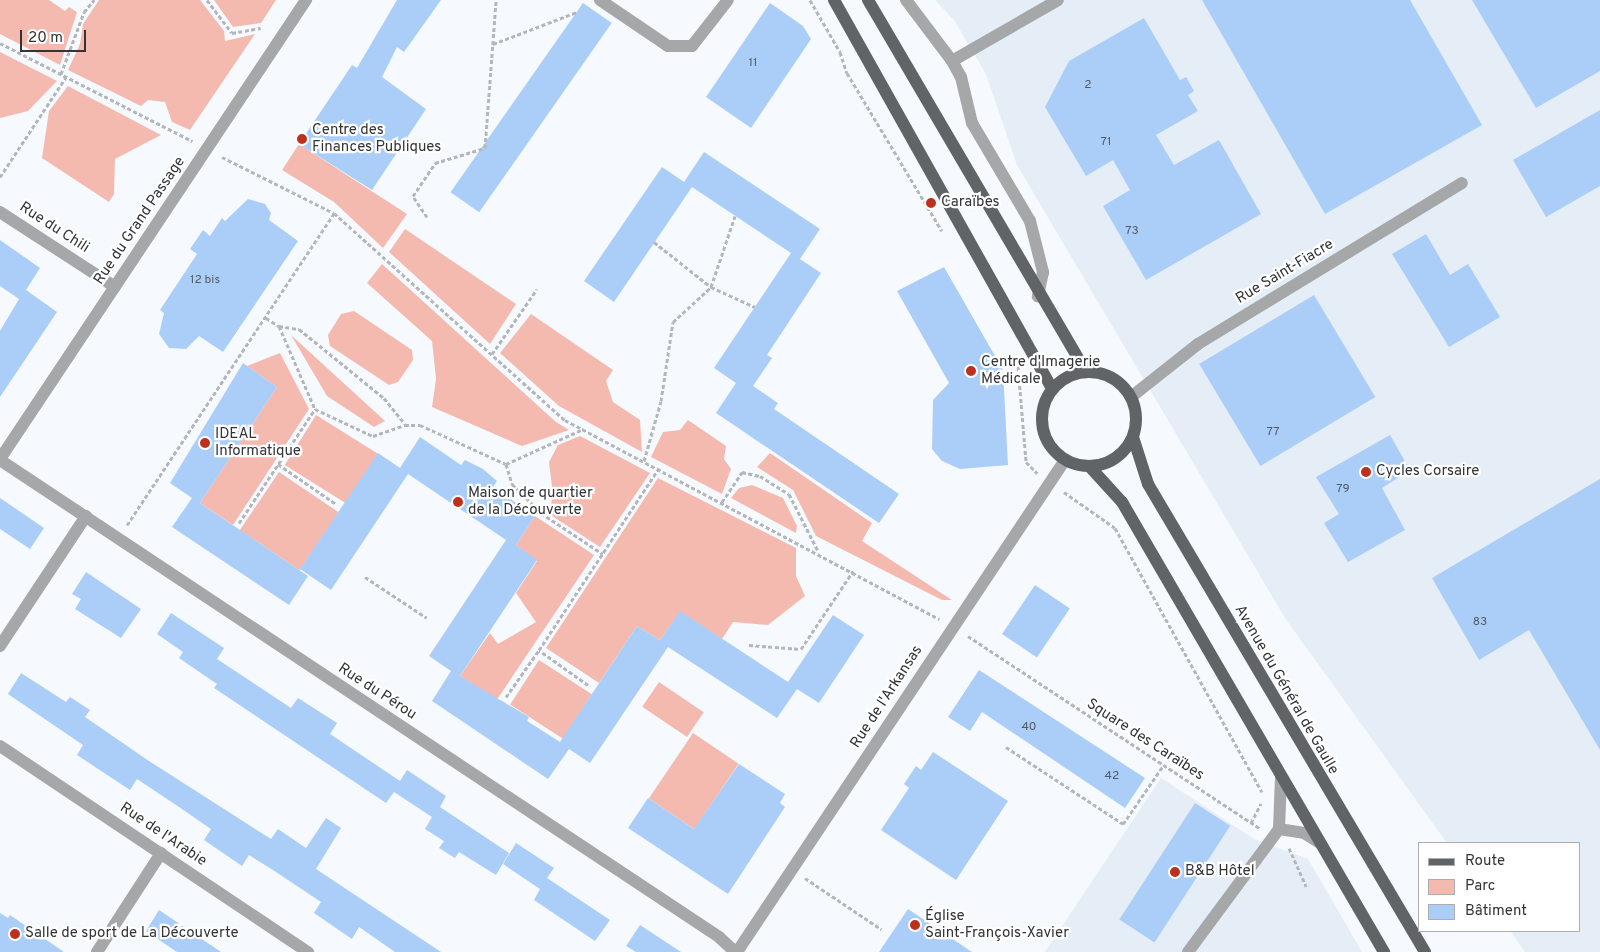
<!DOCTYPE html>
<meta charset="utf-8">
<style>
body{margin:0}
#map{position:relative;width:1600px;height:952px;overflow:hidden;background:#f6f9fd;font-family:Overpass,sans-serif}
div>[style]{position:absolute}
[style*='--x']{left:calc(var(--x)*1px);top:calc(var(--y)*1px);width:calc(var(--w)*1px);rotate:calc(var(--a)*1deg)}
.built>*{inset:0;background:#e5edf7}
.green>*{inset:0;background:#f5baaf;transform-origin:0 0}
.building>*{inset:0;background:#abcef9;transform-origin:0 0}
.path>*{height:3px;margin-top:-1.5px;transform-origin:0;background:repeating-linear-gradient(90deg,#b4b7ba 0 4px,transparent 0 6.5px)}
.minor>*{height:12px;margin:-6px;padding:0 6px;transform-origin:6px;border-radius:6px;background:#a5a7a8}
.primary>*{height:12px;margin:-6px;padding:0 6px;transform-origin:6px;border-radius:6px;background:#616466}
.primary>.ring{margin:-6px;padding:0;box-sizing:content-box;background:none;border:12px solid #616466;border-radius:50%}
.dots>*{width:14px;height:14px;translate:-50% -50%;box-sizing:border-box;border:2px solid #fff;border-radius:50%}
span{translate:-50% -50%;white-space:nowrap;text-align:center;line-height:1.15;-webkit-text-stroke:4.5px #fff;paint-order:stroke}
.number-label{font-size:12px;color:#515a67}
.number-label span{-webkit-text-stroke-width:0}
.poi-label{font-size:15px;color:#333436}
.left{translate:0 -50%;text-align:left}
.street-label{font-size:15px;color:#333436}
.legend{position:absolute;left:1418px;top:842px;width:162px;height:90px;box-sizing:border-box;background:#fff;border:1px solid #adaeaf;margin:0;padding:6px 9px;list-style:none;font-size:15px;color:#333436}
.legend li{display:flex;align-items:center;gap:10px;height:25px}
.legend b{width:25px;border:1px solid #adaeaf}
.scale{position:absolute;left:20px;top:30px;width:66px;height:22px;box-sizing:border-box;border:2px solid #333436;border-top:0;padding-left:6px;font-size:15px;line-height:18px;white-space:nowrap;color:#333436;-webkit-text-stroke:4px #fff;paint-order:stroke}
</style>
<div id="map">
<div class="built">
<div style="clip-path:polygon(935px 0,1600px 0,1600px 952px,1525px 952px,1510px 931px,1579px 931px,1579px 843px,1447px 843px,1285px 618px,1017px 165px,986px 74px,954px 20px)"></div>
<div style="clip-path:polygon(1161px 778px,1254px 839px,1308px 859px,1362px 952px,1045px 952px)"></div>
</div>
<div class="green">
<div style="clip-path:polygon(0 0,49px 0,65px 11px,69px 7px,77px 12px,60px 65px,0 34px)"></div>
<div style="clip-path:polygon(99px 0,200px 0,224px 31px,225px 41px,255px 34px,190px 130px,172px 122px,165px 102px,148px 100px,141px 106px,68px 70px,80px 44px,83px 24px)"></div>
<div style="clip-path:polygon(214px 0,276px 0,261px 23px,233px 27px)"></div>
<div style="clip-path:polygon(0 52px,57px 81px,28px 111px,0 118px)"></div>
<div style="clip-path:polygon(68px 86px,161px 135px,115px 159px,114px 194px,109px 202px,42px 158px,49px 111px)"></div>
<div style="clip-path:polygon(299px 144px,407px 214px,383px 248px,334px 202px,282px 170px)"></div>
<div style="clip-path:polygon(405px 229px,516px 304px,490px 344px,389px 252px)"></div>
<div style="clip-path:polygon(382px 264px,556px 422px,569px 430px,522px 446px,432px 407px,436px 379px,432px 341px,367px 283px)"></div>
<div style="clip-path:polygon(354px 311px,412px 350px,413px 360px,398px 382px,389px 385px,330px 346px,328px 335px,341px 314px)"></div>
<div style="clip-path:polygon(531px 314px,613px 370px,606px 381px,613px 402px,640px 420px,642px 452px,559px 406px,500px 353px)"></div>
<div style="clip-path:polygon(291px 335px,385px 421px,374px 427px,327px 396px)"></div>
<div style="clip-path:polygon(280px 353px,309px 409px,233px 525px,200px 503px,277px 387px,247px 366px)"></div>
<div style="left:316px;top:415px;width:73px;height:59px;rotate:32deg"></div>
<div style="clip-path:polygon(688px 420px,726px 446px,724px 459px,731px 469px,722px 494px,651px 457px,663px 432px,680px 430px)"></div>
<div style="clip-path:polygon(580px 436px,650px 473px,600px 547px,549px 514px,553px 495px,549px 462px,558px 445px)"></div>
<div style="clip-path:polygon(770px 453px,872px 523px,862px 541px,952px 600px,942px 600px,816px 536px,793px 490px,757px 467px)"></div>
<div style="left:279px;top:472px;width:72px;height:70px;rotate:34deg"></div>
<div style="clip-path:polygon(658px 478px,796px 548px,796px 576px,805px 596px,768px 625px,733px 622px,722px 639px,680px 612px,660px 640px,637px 626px,599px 683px,546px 648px)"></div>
<div style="clip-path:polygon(752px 485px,783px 498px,797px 526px,796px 533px,731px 498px,739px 488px)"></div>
<div style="clip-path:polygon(535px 516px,594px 555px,496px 701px,460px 676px,490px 633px,498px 644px,536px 622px,516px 593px,537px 561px,516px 545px)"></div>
<div style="left:539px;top:660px;width:63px;height:53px;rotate:33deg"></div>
<div style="left:659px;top:682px;width:54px;height:30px;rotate:34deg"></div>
<div style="left:693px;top:733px;width:55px;height:79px;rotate:34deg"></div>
</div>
<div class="building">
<div style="clip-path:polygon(397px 0,441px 0,404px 52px,397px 47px,382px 77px,426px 109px,372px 190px,299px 144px,352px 65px,357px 68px)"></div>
<div style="clip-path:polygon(1202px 0,1410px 0,1482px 125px,1325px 214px)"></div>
<div style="clip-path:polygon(1472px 0,1600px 0,1600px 71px,1536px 108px)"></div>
<div style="left:583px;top:3px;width:35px;height:231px;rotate:35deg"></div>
<div style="clip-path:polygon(770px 3px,803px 26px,811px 39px,751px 128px,706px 97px)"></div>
<div style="clip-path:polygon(1144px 18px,1180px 80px,1186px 77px,1194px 91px,1188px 95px,1198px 111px,1156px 135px,1174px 165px,1219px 140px,1261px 214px,1146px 280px,1103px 206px,1130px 190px,1113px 160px,1086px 176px,1045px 107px,1069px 61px)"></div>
<div style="clip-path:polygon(1600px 110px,1600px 186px,1546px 217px,1513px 160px)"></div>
<div style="clip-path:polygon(704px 152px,820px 229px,800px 259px,821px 273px,767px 355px,772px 358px,753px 386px,778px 403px,774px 409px,899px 494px,879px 523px,716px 413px,736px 383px,714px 368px,791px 253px,692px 187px,614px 302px,584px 281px,662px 167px,684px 182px)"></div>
<div style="clip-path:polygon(248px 199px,265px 204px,271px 213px,269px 220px,298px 241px,223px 352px,199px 336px,186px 349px,169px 348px,159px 334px,164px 313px,160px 310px,197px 254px,190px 249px,203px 230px,210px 236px,222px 218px,225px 221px)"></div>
<div style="clip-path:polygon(1426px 234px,1450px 275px,1468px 264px,1500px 317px,1449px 347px,1392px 254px)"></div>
<div style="clip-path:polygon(0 240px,40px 268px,26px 290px,57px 312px,0 397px,0 331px,19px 299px,0 286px)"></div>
<div style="clip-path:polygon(944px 267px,1003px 370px,1008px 465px,960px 469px,942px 461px,932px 449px,933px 400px,949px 383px,897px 291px)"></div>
<div style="left:1314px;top:295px;width:119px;height:134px;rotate:59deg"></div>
<div style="clip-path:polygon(243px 363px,277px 387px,200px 503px,308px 576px,289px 605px,172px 527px,192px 498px,170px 483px)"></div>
<div style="clip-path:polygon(1390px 435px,1410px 470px,1382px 488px,1405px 530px,1348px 562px,1324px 523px,1339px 514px,1316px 477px)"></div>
<div style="clip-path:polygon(420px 437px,461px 465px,465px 460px,483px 469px,497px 481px,493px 487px,535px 516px,516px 545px,537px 560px,460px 676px,529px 717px,527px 721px,560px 742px,637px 626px,660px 640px,680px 611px,788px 682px,833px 615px,864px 635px,819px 703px,797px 689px,777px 718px,668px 647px,590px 763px,569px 749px,548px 779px,432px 701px,451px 671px,429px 656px,506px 540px,408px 474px,331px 590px,300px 569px,378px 453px,400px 468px)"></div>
<div style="clip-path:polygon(1600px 479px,1600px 750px,1529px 630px,1479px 660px,1432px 578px)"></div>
<div style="clip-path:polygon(0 498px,44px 528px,30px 549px,0 529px)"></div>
<div style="clip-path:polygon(86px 572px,141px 609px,121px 638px,75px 609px,81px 599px,72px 594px)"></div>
<div style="left:1035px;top:585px;width:42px;height:59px;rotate:34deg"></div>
<div style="clip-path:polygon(171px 613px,224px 648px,217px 659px,291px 708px,298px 698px,337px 723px,330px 734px,400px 781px,407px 770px,446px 796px,440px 807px,509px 853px,496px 875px,459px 852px,455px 858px,439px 848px,444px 841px,425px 829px,432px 817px,394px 792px,386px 803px,214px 688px,217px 684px,179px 658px,183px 652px,157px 634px)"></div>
<div style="clip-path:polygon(979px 670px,1145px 778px,1125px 808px,982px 712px,970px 731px,948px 717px)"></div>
<div style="clip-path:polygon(21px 673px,66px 702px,70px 697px,90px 710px,85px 717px,149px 761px,271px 839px,278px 829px,306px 848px,326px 818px,341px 828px,316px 869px,441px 952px,395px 952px,359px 927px,352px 939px,314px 913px,321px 902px,273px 870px,249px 855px,242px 866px,204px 840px,211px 829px,176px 805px,137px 779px,130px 790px,77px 755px,83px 745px,8px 694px)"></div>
<div style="clip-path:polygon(933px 752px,1008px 801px,956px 880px,881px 830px,909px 788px,904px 784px,916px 766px,921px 770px)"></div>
<div style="clip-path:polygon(739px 764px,785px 794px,780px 803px,785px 807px,728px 894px,628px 828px,648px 798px,694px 829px)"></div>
<div style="left:1195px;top:803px;width:42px;height:139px;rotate:33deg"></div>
<div style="clip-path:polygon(516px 843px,554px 868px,547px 878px,610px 920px,595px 941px,534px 900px,540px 889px,503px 864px)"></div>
<div style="clip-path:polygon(908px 909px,972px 952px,879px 952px)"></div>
<div style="clip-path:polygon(159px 910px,171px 918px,221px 952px,177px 952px,146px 931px)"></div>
<div style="clip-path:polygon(0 913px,8px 918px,10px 915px,64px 952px,0 952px)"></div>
<div style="clip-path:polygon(640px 925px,681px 952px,636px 952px,626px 946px)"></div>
</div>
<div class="path">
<div style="--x:207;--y:0;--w:41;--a:52.9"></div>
<div style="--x:232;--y:33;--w:29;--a:-10"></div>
<div style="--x:810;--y:0;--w:60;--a:60"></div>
<div style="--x:840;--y:52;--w:22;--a:72"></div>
<div style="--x:847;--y:73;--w:184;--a:59"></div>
<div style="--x:0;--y:43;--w:216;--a:27"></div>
<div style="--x:493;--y:44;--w:90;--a:-20.9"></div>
<div style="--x:61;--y:74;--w:66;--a:-69.6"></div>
<div style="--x:84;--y:12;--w:16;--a:-50"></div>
<div style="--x:222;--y:157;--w:125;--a:26.6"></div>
<div style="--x:334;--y:213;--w:310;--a:41.9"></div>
<div style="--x:565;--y:420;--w:424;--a:28"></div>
<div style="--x:0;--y:177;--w:120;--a:-56.6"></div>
<div style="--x:427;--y:217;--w:25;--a:-124"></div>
<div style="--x:413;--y:196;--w:40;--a:-56"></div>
<div style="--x:435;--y:163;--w:52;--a:-16.7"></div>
<div style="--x:485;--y:148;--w:148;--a:-85.7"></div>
<div style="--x:654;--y:242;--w:73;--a:38.3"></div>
<div style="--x:711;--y:287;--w:48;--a:24.4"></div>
<div style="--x:266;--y:318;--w:15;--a:32"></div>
<div style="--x:279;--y:326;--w:20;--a:9"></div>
<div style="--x:299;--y:329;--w:109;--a:39.1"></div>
<div style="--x:384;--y:398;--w:33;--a:51"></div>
<div style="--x:279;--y:326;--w:90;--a:66.6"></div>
<div style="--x:315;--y:409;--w:64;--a:25"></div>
<div style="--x:373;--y:436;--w:34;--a:-19"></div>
<div style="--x:405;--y:425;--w:15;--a:0"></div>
<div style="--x:420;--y:425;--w:94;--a:24.4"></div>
<div style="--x:506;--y:464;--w:21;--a:73"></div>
<div style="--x:512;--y:484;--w:41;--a:45"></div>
<div style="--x:541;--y:513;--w:74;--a:33.5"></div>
<div style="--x:492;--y:354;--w:79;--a:-55.3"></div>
<div style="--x:1018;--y:366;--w:96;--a:85.2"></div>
<div style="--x:1026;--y:462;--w:16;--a:45"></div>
<div style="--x:644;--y:461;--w:62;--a:-74.2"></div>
<div style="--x:661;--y:401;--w:80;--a:-81.4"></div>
<div style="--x:673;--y:322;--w:52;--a:-42.6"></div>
<div style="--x:711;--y:287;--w:75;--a:-71.3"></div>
<div style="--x:278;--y:464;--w:70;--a:34.6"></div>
<div style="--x:506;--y:464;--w:85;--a:-24.4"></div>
<div style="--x:1064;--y:492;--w:62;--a:35.2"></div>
<div style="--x:1115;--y:528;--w:302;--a:60.9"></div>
<div style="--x:722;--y:502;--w:36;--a:-56"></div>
<div style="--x:742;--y:472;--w:18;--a:13"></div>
<div style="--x:760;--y:476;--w:34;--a:32"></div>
<div style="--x:789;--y:494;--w:64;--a:63"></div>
<div style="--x:239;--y:523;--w:137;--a:-56.3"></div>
<div style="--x:127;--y:525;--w:374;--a:-56.4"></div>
<div style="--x:365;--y:577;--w:74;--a:33.5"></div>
<div style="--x:968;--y:636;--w:349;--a:33.4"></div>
<div style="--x:749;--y:645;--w:52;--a:4.4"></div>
<div style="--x:801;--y:649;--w:94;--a:-56.3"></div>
<div style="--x:588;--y:685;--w:60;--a:-144.5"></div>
<div style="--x:539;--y:650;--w:218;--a:-56.6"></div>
<div style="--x:506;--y:697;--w:57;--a:-54.9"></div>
<div style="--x:1006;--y:747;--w:140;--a:33.3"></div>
<div style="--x:1123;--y:824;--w:70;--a:-55.4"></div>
<div style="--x:1251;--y:823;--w:22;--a:-63"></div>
<div style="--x:1289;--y:848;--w:42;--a:65.9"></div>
<div style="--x:805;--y:878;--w:92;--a:33.9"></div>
</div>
<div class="minor">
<div style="--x:600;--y:0;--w:82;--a:34.1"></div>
<div style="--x:668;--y:46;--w:24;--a:0"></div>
<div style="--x:692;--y:46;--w:58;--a:-52"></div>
<div style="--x:906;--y:0;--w:76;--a:53"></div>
<div style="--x:952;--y:61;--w:18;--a:61"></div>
<div style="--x:961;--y:77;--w:47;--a:76.6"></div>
<div style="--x:972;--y:123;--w:114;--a:59.4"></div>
<div style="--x:1030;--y:221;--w:53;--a:75.7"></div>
<div style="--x:1043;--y:272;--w:25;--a:102"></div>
<div style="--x:952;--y:61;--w:122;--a:-29.9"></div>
<div style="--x:0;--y:212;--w:137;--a:33.1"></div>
<div style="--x:1131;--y:397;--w:85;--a:-38.3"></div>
<div style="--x:1198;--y:344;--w:309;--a:-31.4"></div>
<div style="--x:0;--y:459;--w:552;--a:-56.31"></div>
<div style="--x:0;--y:460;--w:863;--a:33.56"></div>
<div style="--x:719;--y:937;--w:22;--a:43"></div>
<div style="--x:0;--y:646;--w:156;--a:-56.5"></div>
<div style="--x:0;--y:746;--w:371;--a:33.8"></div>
<div style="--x:1279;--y:829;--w:25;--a:9"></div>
<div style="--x:1304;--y:833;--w:19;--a:32"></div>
<div style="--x:97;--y:952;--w:118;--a:-57.1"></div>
<div style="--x:737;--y:952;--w:591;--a:-56.31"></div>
<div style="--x:1188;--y:952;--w:153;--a:-53.5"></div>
<div style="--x:1279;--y:829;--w:52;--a:-87.8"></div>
</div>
<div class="primary">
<div style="--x:834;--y:0;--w:446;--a:60.7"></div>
<div style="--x:868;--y:0;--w:431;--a:59.6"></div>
<div class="ring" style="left:1042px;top:372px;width:82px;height:82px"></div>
<div style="--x:1133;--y:437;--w:49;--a:72.3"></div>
<div style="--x:1148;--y:484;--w:544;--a:59.38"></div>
<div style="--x:1090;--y:467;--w:47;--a:47.6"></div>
<div style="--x:1122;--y:502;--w:521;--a:59.79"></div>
</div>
<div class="dots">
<div style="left:302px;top:139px;background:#bc301d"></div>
<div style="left:931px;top:203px;background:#bc301d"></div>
<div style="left:971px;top:371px;background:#bc301d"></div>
<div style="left:205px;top:443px;background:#bc301d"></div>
<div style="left:1366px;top:472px;background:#bc301d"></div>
<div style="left:458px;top:502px;background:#bc301d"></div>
<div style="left:1175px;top:872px;background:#bc301d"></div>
<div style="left:915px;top:925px;background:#bc301d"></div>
<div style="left:15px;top:934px;background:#bc301d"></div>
</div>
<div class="number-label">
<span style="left:753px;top:64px">11</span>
<span style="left:1088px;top:86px">2</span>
<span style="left:1106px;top:143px">71</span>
<span style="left:1132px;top:232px">73</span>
<span style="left:205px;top:281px">12 bis</span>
<span style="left:1273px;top:433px">77</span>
<span style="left:1343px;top:490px">79</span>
<span style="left:1480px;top:623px">83</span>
<span style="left:1029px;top:728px">40</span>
<span style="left:1112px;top:777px">42</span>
</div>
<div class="poi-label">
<span class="left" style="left:312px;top:139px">Centre des<br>Finances Publiques</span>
<span class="left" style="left:941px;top:203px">Caraïbes</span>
<span class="left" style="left:981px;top:371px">Centre d'Imagerie<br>Médicale</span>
<span class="left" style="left:215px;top:443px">IDEAL<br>Informatique</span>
<span class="left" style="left:1376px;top:472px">Cycles Corsaire</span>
<span class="left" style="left:468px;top:502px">Maison de quartier<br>de la Découverte</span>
<span class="left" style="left:1185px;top:872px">B&amp;B Hôtel</span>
<span class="left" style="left:925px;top:925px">Église<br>Saint-François-Xavier</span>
<span class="left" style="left:25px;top:934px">Salle de sport de La Découverte</span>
</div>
<div class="street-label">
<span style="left:140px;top:221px;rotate:-56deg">Rue du Grand Passage</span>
<span style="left:54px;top:228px;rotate:33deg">Rue du Chili</span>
<span style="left:1285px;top:272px;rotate:-31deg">Rue Saint-Fiacre</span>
<span style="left:1286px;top:690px;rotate:60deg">Avenue du Général de Gaulle</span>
<span style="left:377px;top:692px;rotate:33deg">Rue du Pérou</span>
<span style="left:887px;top:697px;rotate:-57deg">Rue de l'Arkansas</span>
<span style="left:1145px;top:740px;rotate:33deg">Square des Caraïbes</span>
<span style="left:163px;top:835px;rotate:34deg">Rue de l'Arabie</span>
</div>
<ul class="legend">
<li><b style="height:6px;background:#616466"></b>Route</li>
<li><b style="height:14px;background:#f5baaf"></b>Parc</li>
<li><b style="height:14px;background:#abcef9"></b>Bâtiment</li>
</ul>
<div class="scale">20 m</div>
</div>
